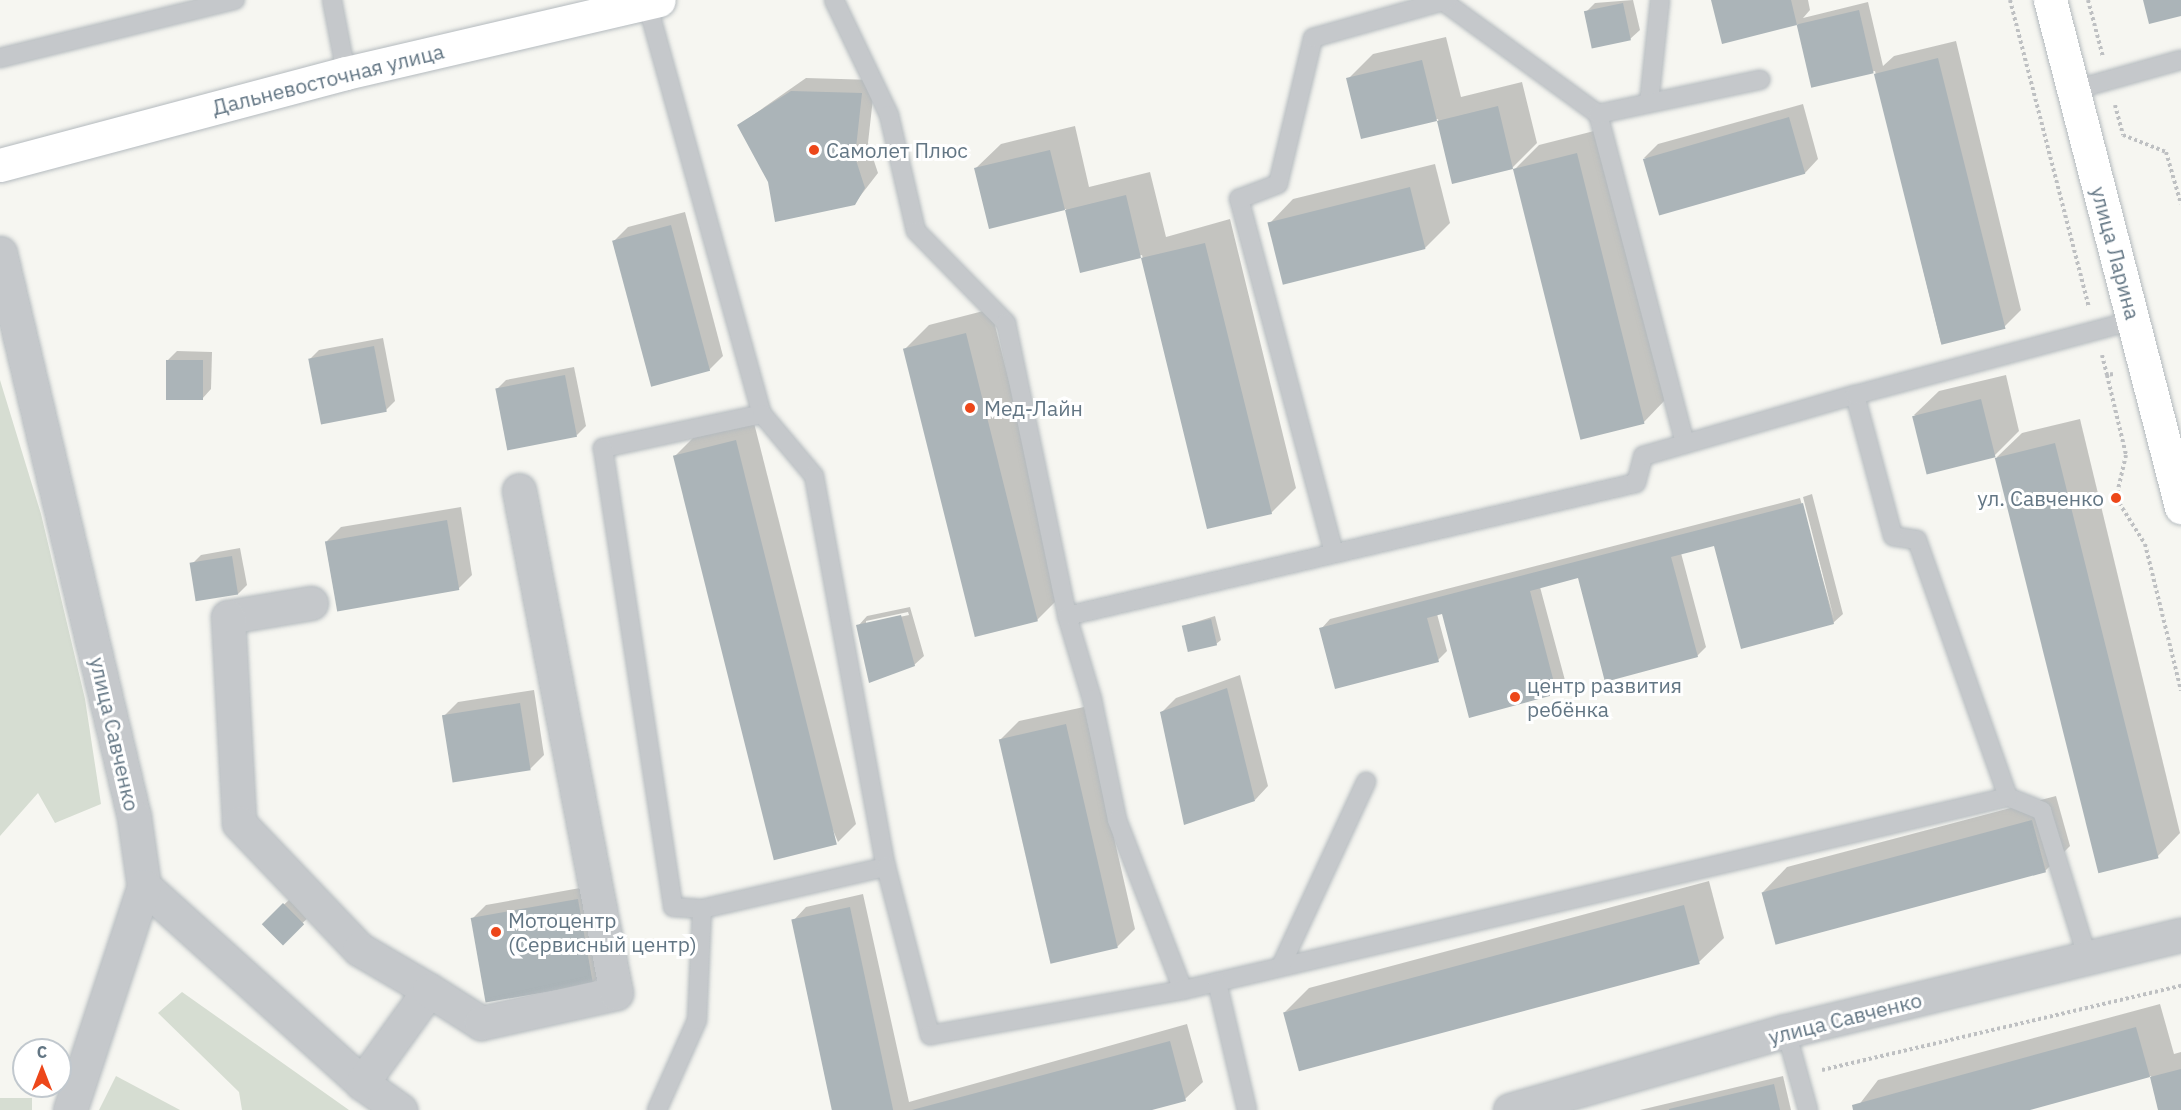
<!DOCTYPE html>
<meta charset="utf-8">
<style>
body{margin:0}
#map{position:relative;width:2181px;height:1110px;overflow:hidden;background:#f6f6f1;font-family:"IBM Plex Sans",sans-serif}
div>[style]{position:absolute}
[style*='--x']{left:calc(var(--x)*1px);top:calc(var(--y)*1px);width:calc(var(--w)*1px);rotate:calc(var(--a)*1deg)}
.green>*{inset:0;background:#d6ddd2;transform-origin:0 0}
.shadow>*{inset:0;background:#0003;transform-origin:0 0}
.building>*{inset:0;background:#abb4b8;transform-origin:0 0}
.path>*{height:4px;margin-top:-2px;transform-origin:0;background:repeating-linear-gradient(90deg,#bec0c2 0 3px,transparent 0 6px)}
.roads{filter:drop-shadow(0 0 2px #b4babe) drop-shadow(0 0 2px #b4babe)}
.lane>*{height:18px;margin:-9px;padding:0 9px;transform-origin:9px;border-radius:9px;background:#c5c8cb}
.street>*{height:33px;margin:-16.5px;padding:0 16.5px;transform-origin:16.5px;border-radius:16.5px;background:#c5c8cb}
.secondary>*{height:33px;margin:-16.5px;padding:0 16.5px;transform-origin:16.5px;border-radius:16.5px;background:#fff}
.dots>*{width:16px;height:16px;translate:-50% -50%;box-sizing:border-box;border:3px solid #fff;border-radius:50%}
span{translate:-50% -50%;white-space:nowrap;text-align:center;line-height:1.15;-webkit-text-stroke:6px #fff;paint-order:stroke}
.street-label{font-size:21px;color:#637684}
.poi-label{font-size:21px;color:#637684}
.left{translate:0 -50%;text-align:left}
.right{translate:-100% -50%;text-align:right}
.north{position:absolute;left:12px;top:1038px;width:60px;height:60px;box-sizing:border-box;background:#fff;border:2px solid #c1c8ce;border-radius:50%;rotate:0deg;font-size:16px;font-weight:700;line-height:24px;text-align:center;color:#637684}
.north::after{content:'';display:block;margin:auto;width:21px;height:27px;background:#ed471a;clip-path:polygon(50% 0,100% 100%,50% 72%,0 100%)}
</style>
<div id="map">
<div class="green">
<div style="clip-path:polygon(0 380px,41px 514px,85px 699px,101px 804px,55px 823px,38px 793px,0 836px)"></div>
<div style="clip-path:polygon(182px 992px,349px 1110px,242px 1110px,239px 1092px,158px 1013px)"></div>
<div style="clip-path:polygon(116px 1076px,180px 1110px,99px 1110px)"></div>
<div style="left:0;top:1098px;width:32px;height:12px"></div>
</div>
<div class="shadow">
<div style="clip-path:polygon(1633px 0,1640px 30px,1630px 39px,1586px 12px,1595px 3px)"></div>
<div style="clip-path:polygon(1712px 0,1808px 0,1810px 10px,1803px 18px,1868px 2px,1883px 66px,1894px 56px,1956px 41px,2021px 310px,2003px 328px,1941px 343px,1875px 71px,1814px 86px,1798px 24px,1723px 42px)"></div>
<div style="clip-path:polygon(1446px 37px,1461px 97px,1522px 82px,1537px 143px,1512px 168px,1453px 182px,1438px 119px,1362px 137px,1348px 79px,1373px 54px)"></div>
<div style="clip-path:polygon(806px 78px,875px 80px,868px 143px,878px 173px,854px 204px,770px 182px,739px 125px)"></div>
<div style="clip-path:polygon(1803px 104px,1818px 159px,1805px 173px,1644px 158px,1658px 144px)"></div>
<div style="clip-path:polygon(1075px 126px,1089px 187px,1150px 172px,1166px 237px,1230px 219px,1296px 488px,1271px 513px,1208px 528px,1142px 255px,1081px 271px,1066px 209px,990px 227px,976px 168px,1001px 144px)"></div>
<div style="clip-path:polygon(1602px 129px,1667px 398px,1643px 423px,1515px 169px,1539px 145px)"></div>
<div style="clip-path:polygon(1435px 164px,1450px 223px,1425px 248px,1269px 224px,1293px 199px)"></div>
<div style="clip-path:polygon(685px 212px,723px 356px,709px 370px,614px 241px,628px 227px)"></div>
<div style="clip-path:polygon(991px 309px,1062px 595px,1037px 620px,904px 350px,929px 325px)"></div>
<div style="clip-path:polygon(383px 338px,395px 401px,386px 410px,309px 360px,319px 350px)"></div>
<div style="clip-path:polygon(177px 351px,212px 352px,211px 389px,202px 399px,168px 360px)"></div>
<div style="clip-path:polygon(574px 367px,586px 426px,577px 435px,497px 389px,506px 380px)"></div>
<div style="clip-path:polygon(2006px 375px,2019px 431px,1994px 456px,1914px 415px,1939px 391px)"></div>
<div style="clip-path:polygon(2080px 419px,2180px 833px,2156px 858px,1997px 457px,2022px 433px)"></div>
<div style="clip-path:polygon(754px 423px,856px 824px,838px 842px,675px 456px,693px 438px)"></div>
<div style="clip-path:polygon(1812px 494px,1843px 614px,1833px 623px,1715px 544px,1681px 553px,1706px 647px,1697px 656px,1579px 576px,1540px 587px,1566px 684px,1557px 693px,1443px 612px,1437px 614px,1447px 651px,1438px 660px,1321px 629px,1330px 619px,1800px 498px,1834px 619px,1803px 497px)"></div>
<div style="clip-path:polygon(461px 507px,472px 575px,458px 589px,327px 541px,341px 527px)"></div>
<div style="clip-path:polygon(240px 548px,247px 585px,238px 594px,192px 564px,201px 555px)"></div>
<div style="clip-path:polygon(evenodd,910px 607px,924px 656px,914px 665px,858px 626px,867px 616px,910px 607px,908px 612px,909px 615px,866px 624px,866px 621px,908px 612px)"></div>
<div style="clip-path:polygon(1215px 616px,1221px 640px,1216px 644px,1183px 626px)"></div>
<div style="clip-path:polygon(1240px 675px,1268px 786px,1255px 800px,1162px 712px,1176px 698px)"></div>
<div style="clip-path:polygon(534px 690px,544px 755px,530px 769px,444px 716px,458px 702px)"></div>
<div style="clip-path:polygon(1084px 707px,1135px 929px,1117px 947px,1001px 739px,1019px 721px)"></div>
<div style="clip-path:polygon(2056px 796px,2070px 846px,2045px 871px,1763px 892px,1787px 867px)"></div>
<div style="clip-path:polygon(1709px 881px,1724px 938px,1699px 962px,1285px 1012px,1309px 988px)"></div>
<div style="clip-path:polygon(591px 886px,606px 969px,593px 983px,472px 919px,486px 905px)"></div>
<div style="clip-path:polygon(863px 894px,909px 1102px,1187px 1024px,1203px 1082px,1185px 1099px,1146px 1110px,834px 1110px,793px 921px,806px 907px)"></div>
<div style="left:289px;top:900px;width:26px;height:35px;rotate:47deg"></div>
<div style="clip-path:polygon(2160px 1004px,2174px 1054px,2181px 1052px,2181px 1110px,2160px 1110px,2151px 1076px,2024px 1110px,1855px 1110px,1878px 1080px)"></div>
<div style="clip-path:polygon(1783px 1076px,1791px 1110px,1640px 1110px)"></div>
</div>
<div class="building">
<div style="clip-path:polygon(1711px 0,1791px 0,1797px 25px,1722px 44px)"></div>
<div style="clip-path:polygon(2143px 0,2181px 0,2181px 16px,2149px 24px)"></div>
<div style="left:1623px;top:3px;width:38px;height:40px;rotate:78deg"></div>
<div style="left:1859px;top:10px;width:65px;height:64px;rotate:77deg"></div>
<div style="left:1938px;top:58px;width:279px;height:66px;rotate:76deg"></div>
<div style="clip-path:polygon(1422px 60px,1437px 121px,1498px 106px,1513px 169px,1452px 184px,1437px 121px,1361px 139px,1346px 78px)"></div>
<div style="clip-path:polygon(791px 91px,862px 93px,855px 157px,865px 188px,855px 205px,775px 222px,768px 182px,737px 125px)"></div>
<div style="left:1789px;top:117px;width:59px;height:152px;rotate:74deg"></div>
<div style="clip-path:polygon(1050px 150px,1065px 210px,1126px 195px,1141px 258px,1205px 243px,1272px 514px,1207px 529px,1141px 258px,1080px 273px,1065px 210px,989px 229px,974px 168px)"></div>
<div style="left:1577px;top:153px;width:279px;height:66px;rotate:76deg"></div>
<div style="left:1410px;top:187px;width:64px;height:147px;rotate:76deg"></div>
<div style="left:671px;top:225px;width:151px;height:61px;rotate:75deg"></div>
<div style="left:966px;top:333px;width:297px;height:65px;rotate:76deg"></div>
<div style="left:374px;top:346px;width:67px;height:67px;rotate:79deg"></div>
<div style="left:166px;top:360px;width:37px;height:40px"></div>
<div style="left:565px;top:375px;width:63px;height:71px;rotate:79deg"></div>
<div style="left:1981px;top:399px;width:60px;height:71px;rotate:76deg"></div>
<div style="left:736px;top:440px;width:417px;height:65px;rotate:76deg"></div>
<div style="left:2055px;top:443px;width:428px;height:62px;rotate:76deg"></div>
<div style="clip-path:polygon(1803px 503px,1834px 624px,1741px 649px,1714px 546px,1671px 557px,1698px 657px,1605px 682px,1578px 578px,1530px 591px,1557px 694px,1469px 718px,1442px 614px,1427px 618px,1439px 662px,1335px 689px,1319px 628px)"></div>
<div style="left:447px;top:520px;width:71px;height:124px;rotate:80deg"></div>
<div style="left:232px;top:556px;width:39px;height:43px;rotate:81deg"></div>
<div style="clip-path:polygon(901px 615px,915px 666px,869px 683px,856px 625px)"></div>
<div style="left:1211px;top:619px;width:27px;height:30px;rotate:77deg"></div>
<div style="clip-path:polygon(1227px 688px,1255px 801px,1184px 825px,1160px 712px)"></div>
<div style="left:520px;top:703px;width:68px;height:79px;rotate:81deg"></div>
<div style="left:1066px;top:724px;width:230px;height:69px;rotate:77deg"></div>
<div style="left:2032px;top:820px;width:54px;height:280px;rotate:75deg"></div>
<div style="left:578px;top:899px;width:86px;height:109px;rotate:80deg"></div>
<div style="left:283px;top:903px;width:30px;height:30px;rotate:45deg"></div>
<div style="left:1684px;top:905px;width:61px;height:415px;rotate:75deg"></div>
<div style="left:850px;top:907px;width:208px;height:60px;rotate:78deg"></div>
<div style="clip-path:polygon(2136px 1027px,2150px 1077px,2030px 1110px,1853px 1110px,1852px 1105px)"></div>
<div style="clip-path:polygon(1170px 1041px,1186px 1101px,1152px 1110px,912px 1110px)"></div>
<div style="clip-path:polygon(2181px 1069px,2181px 1110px,2158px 1110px,2150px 1077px)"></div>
<div style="clip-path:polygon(1774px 1084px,1780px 1110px,1669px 1110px,1669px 1109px)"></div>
</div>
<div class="path">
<div style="--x:2010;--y:0;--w:317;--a:75.6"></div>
<div style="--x:2088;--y:0;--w:59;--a:75.3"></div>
<div style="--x:2115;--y:105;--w:31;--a:75"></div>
<div style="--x:2123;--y:135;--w:46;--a:21.6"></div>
<div style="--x:2166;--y:152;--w:54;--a:73.9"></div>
<div style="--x:2102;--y:355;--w:21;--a:76"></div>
<div style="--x:2113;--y:374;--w:6;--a:171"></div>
<div style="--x:2107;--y:375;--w:82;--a:76.6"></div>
<div style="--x:2126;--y:455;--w:44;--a:103.1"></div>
<div style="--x:2116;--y:498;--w:54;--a:57.8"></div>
<div style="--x:2145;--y:544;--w:151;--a:76.2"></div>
<div style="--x:1822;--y:1070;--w:369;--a:-13.2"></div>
</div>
<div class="roads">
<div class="lane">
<div style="--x:332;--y:0;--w:74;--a:79.1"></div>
<div style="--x:834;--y:0;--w:127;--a:64.4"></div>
<div style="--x:889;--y:115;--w:119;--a:76.9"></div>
<div style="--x:916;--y:231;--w:129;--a:45.6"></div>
<div style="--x:1006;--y:323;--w:299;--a:78.2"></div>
<div style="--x:1067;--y:616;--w:87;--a:73.2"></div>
<div style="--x:1092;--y:699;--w:124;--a:78.3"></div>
<div style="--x:1117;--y:820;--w:182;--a:68.8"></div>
<div style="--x:647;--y:3;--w:427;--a:74.4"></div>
<div style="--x:762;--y:414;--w:163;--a:167.9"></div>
<div style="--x:603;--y:448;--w:464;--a:81.3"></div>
<div style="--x:673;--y:907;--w:29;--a:4"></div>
<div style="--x:702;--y:909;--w:189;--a:-12.9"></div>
<div style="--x:1447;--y:4;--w:187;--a:36.1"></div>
<div style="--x:1598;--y:114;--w:341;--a:75.2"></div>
<div style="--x:0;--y:58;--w:242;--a:-13.9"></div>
<div style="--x:2074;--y:90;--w:111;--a:-15.7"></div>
<div style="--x:1649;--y:103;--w:104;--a:-83.9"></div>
<div style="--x:1598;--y:114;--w:166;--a:-11.9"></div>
<div style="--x:762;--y:414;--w:81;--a:50"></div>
<div style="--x:814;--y:476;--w:398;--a:79.6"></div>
<div style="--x:886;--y:867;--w:174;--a:75.3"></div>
<div style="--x:930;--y:1035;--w:257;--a:-10.1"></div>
<div style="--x:1183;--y:990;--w:847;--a:-13.17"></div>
<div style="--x:2008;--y:797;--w:37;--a:22"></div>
<div style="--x:2042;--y:811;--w:156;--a:72.8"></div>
<div style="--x:1334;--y:553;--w:367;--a:-105"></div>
<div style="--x:1239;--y:199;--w:42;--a:-21"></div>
<div style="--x:1278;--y:184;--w:150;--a:-76.5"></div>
<div style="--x:1313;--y:38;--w:139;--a:-15.8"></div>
<div style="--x:1067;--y:616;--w:584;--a:-13.16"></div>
<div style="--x:1636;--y:483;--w:28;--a:-75"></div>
<div style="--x:1643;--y:456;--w:221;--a:-16.1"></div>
<div style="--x:2008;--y:797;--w:273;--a:-109.5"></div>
<div style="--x:1917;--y:540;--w:24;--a:-171"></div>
<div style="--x:1893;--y:536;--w:146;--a:-105.1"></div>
<div style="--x:1855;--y:395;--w:289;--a:-15"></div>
<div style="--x:1281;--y:966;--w:203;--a:-65.2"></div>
<div style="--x:1217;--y:982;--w:131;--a:76.8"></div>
<div style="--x:1786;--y:1031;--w:82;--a:74.4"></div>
<div style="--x:657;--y:1110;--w:98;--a:-66"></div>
<div style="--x:697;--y:1020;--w:111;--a:-87.4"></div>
</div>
<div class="street">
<div style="--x:0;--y:253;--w:580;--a:76.63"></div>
<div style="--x:134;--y:817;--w:70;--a:81.8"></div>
<div style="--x:144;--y:886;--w:294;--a:42.1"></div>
<div style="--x:362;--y:1083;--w:47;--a:35.4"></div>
<div style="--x:311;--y:603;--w:84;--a:170.4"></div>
<div style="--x:228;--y:617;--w:206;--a:86.9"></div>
<div style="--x:239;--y:823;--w:174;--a:46.4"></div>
<div style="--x:359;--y:949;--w:81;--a:30.4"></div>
<div style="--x:429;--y:990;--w:115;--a:125.8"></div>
<div style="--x:429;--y:990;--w:62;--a:32.4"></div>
<div style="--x:481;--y:1023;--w:138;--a:-12.5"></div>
<div style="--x:616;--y:993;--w:512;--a:-100.92"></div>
<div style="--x:70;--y:1110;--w:236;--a:-71.7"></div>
<div style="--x:1510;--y:1110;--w:287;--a:-16"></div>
<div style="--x:1786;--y:1031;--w:406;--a:-13.7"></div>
</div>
<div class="secondary">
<div style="--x:2050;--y:0;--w:524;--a:75.51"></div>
<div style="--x:0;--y:165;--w:358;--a:-14.9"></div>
<div style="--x:346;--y:73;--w:321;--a:-13.1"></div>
</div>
</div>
<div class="dots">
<div style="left:814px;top:150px;background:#ed471a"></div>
<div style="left:970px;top:408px;background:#ed471a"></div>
<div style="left:2116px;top:498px;background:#ed471a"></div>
<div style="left:1515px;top:697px;background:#ed471a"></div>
<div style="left:496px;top:932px;background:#ed471a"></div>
</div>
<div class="street-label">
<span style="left:328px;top:79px;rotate:-14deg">Дальневосточная улица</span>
<span style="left:2116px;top:253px;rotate:75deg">улица Ларина</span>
<span style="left:115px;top:734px;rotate:77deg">улица Савченко</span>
<span style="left:1845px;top:1018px;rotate:-14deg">улица Савченко</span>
</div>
<div class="poi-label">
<span class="left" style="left:826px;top:150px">Самолет Плюс</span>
<span class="left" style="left:984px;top:408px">Мед-Лайн</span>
<span class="right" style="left:2104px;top:498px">ул. Савченко</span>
<span class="left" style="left:1527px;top:697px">центр развития<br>ребёнка</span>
<span class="left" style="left:508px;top:932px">Мотоцентр<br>(Сервисный центр)</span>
</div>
<div class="north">С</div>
</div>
